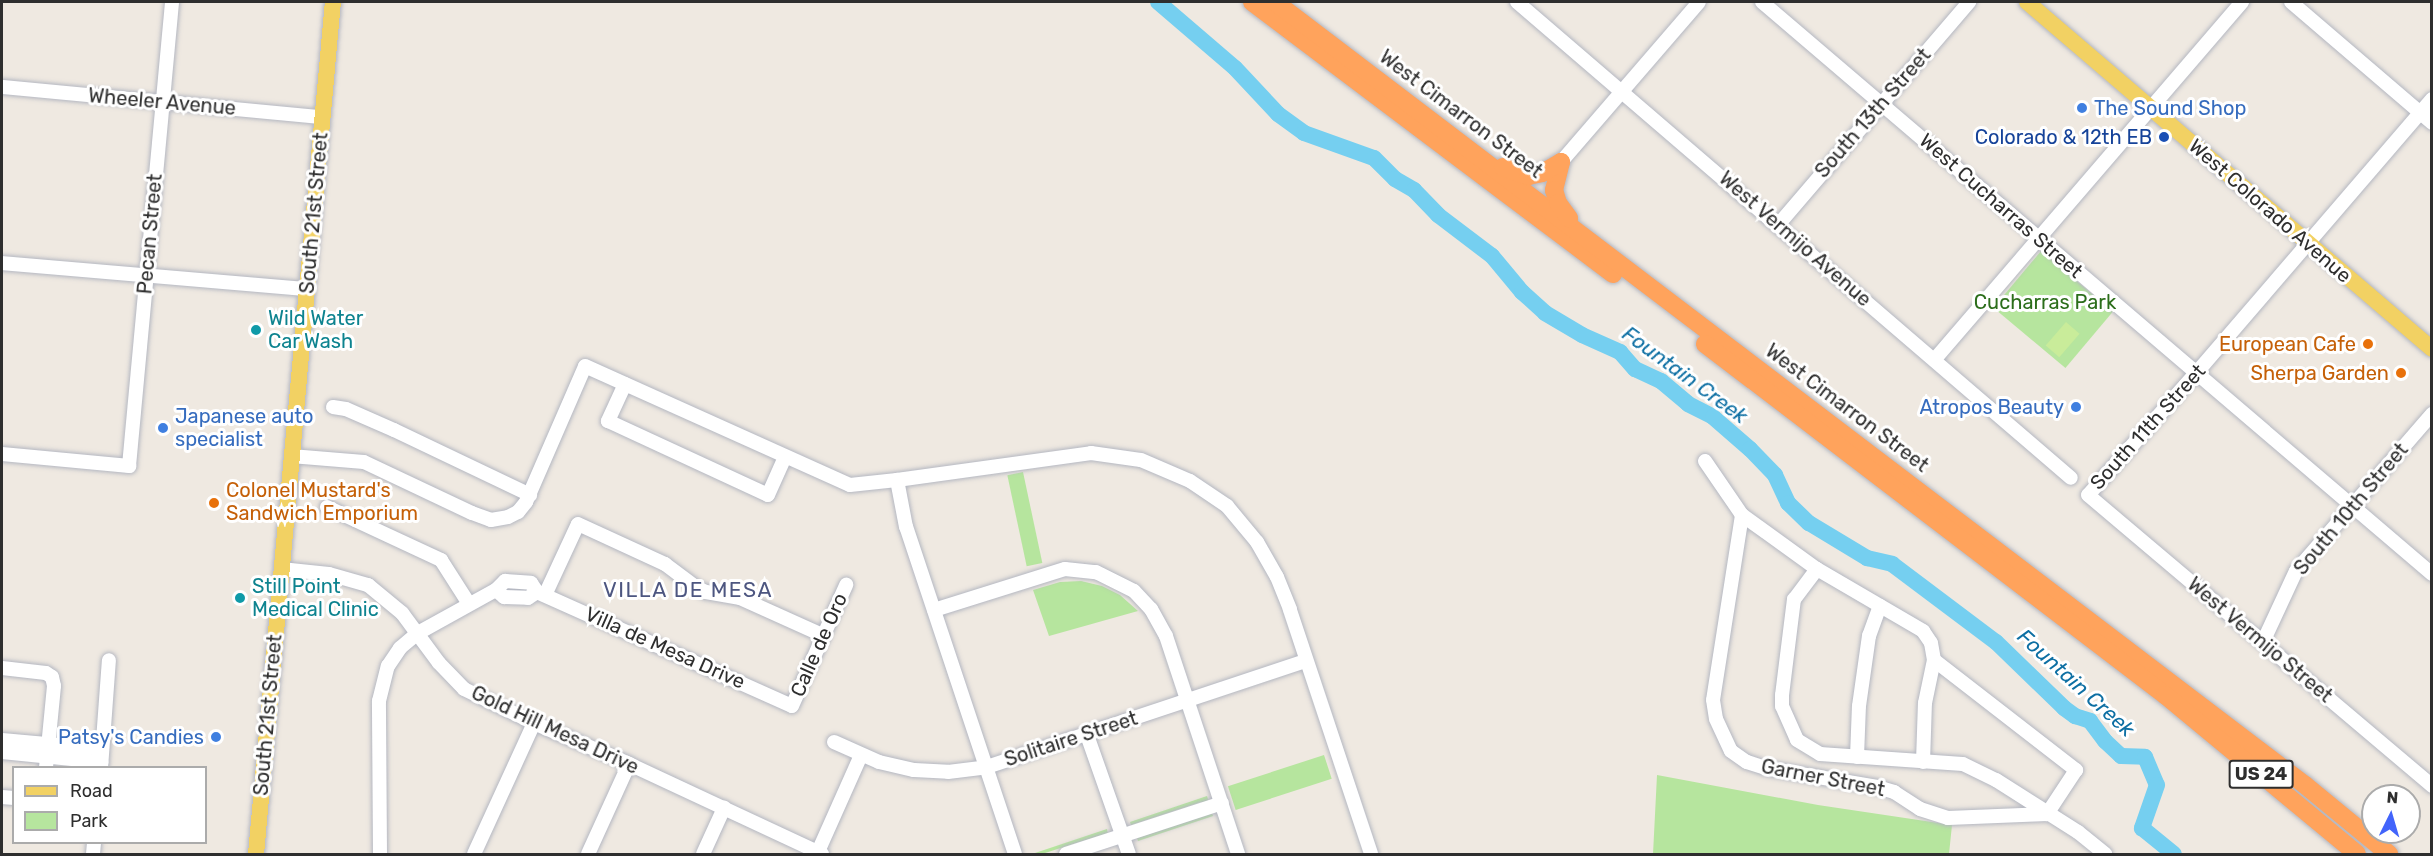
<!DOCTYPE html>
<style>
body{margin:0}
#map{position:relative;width:2433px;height:856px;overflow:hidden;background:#efe9e1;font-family:Rubik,sans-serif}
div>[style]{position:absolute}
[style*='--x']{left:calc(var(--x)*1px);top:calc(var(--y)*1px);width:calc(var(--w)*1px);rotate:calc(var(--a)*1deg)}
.green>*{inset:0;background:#b6e59e;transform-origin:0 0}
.pitch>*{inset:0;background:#c9ec9a;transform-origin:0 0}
.river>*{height:16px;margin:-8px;padding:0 8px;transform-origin:8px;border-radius:8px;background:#75cff0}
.roads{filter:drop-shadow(0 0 2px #b4b7c1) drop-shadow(0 0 2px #b4b7c1)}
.minor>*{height:14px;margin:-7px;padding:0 7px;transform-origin:7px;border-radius:7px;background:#fff}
.major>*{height:16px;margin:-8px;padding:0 8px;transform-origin:8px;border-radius:8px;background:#f2d163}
.highway>*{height:18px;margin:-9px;padding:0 9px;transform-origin:9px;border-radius:9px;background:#ffa35c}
.dots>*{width:16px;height:16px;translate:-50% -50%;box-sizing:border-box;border:3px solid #fff;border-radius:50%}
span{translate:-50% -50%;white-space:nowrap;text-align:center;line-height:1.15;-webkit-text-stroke:6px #fff;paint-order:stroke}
.shield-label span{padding:2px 4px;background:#fff;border:2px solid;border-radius:4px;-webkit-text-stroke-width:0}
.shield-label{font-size:18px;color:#2e2e2e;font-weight:700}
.street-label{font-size:20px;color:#2e2e2e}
.shop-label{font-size:20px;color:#366cbe}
.left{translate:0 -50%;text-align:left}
.right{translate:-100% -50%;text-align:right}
.transit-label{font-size:20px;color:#164399}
.park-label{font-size:20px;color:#2c6e1b}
.culture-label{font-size:20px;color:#0d838f}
.food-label{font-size:20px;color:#c56008}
.water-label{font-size:21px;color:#0d6fa3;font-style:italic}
.neighbourhood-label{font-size:21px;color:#4d5680;letter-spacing:1.5px}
.frame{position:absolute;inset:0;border:3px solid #2e2e2e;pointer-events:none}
.legend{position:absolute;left:12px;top:766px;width:195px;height:78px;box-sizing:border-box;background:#fff;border:2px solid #ababab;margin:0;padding:8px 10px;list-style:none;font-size:18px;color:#2e2e2e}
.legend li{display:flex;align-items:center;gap:12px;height:30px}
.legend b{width:30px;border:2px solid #ababab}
.north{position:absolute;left:2361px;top:784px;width:60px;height:60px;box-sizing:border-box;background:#fff;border:2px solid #ababab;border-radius:50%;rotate:5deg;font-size:16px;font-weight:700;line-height:24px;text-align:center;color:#2e2e2e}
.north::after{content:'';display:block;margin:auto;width:21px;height:27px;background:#4264fb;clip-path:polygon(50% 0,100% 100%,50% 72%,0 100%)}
</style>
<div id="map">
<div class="green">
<div style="left:2041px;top:251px;width:94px;height:74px;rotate:40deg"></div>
<div style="left:1023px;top:472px;width:93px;height:16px;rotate:78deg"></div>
<div style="clip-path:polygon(1060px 582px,1081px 581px,1102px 586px,1120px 595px,1138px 611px,1049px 636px,1033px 590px)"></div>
<div style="left:1324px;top:755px;width:25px;height:101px;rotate:72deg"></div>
<div style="clip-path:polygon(1657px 775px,1818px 805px,1952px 825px,1949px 854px,1653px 854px)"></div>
<div style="clip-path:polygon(1207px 796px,1209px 802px,1201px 802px,1131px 825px,1130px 822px)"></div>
<div style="clip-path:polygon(1211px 810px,1213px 816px,1138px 841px,1137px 838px,1204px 815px)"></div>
<div style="clip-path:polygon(1107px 829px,1108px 835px,1098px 836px,1042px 854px,1032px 854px)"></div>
</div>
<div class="pitch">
<div style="left:2066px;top:322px;width:18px;height:31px;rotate:41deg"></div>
</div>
<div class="river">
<div style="--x:1158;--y:2;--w:101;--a:40.6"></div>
<div style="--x:1235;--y:68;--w:63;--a:46.9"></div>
<div style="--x:1278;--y:114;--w:32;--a:36"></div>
<div style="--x:1304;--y:133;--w:74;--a:19.7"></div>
<div style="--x:1374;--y:158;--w:30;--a:45"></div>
<div style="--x:1395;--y:179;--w:22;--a:30"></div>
<div style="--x:1414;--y:190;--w:35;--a:46"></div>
<div style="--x:1438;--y:215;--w:68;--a:37.2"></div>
<div style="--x:1492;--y:256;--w:47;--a:50.2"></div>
<div style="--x:1522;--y:292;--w:31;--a:42"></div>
<div style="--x:1545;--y:313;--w:43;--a:30.7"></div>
<div style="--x:1582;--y:335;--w:42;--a:24.1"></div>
<div style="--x:1620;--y:352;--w:23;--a:49"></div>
<div style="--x:1635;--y:369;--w:29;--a:25"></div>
<div style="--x:1661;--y:381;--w:35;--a:40"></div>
<div style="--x:1688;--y:404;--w:28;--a:27"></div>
<div style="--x:1713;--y:417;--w:49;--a:40.9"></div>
<div style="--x:1750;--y:449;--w:36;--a:46"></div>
<div style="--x:1775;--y:475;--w:31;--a:65"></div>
<div style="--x:1788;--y:503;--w:29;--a:44"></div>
<div style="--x:1809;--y:523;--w:68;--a:31.1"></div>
<div style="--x:1867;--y:558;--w:26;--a:13"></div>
<div style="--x:1892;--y:564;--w:130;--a:36.9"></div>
<div style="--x:1996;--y:642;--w:95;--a:44.1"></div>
<div style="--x:2064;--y:708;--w:14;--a:36"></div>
<div style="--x:2075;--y:716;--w:16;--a:18"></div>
<div style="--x:2090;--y:721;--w:25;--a:53"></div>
<div style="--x:2105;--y:741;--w:22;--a:43"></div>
<div style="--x:2121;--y:756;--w:24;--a:2"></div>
<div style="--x:2145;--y:757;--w:30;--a:67"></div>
<div style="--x:2157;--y:785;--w:46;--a:109.2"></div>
<div style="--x:2142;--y:828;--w:41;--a:39.1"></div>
</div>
<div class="roads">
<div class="minor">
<div style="--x:1517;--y:2;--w:730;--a:40.67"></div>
<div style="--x:1762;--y:2;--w:881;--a:40.49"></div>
<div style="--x:2291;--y:2;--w:186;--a:40.6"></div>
<div style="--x:2;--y:87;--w:321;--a:5.4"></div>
<div style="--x:2432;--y:99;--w:360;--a:130.7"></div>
<div style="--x:2197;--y:372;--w:164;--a:131.5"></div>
<div style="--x:2088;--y:495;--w:451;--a:40.2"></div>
<div style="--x:1561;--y:162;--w:211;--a:-49.2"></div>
<div style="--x:1778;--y:225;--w:294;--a:-49.4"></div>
<div style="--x:2;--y:263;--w:306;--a:4.9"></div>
<div style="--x:1935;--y:359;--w:471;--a:-49.3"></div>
<div style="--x:625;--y:384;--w:41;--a:114.7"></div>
<div style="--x:608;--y:421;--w:176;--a:24.8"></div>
<div style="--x:768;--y:495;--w:42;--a:-65.9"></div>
<div style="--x:333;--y:407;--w:13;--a:9"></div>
<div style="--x:346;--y:409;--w:52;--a:23.6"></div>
<div style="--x:394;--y:430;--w:151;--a:25.5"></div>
<div style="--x:2;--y:454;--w:128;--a:5.4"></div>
<div style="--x:129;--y:466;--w:466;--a:-84.7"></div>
<div style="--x:291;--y:456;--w:73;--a:4.7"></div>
<div style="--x:364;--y:462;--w:119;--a:25.3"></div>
<div style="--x:472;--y:513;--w:20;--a:20"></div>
<div style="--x:491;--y:520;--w:17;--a:-10"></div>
<div style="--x:508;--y:517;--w:11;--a:-27"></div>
<div style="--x:518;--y:512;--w:13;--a:-51"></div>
<div style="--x:526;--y:502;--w:148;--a:-66.5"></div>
<div style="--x:585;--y:366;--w:290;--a:24.2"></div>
<div style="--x:850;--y:485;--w:47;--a:-6.1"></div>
<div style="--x:1705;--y:461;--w:65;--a:55.6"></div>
<div style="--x:1742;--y:515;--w:92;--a:35.8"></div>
<div style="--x:1817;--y:569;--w:123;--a:30.3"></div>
<div style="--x:1923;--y:631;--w:14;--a:56"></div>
<div style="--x:1931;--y:643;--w:17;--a:80"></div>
<div style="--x:1934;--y:660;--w:180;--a:37.8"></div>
<div style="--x:2076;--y:770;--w:53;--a:123.4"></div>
<div style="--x:327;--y:507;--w:126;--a:24.9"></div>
<div style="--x:441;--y:560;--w:52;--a:57.5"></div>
<div style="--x:1742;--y:515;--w:187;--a:98.9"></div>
<div style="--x:1713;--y:700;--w:19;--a:81"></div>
<div style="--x:1716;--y:719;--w:35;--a:65"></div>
<div style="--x:1731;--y:751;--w:19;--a:35"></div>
<div style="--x:1747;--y:762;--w:19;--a:18"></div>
<div style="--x:1765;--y:768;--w:114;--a:9.6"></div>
<div style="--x:1877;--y:787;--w:18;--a:16"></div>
<div style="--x:1894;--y:792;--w:31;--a:33"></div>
<div style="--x:1920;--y:809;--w:29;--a:18"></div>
<div style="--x:1948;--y:818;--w:99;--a:-2.3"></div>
<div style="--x:281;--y:569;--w:48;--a:5.9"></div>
<div style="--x:329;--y:574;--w:41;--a:15.8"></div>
<div style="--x:368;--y:585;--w:44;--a:39.5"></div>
<div style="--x:402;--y:613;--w:62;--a:53.5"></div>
<div style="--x:439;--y:663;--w:36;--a:46"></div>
<div style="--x:464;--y:689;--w:78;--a:25.9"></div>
<div style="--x:534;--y:723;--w:103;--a:23.3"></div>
<div style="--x:629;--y:764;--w:213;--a:25"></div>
<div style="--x:1817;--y:569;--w:38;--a:127"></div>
<div style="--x:1794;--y:599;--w:97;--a:97.1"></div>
<div style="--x:1782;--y:695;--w:11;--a:90"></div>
<div style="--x:1782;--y:706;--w:37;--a:66"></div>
<div style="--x:1797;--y:740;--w:27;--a:31"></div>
<div style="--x:1820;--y:754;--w:143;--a:4"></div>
<div style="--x:1963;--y:764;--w:37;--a:26"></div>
<div style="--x:1996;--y:780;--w:97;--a:32.4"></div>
<div style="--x:2078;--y:832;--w:35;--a:39"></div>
<div style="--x:496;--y:590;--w:11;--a:41"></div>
<div style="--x:504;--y:597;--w:24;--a:2"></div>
<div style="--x:528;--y:598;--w:11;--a:-34"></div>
<div style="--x:545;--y:595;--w:78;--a:-65.1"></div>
<div style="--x:578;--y:524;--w:96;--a:24.7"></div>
<div style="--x:665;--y:564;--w:36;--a:37"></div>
<div style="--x:694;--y:586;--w:13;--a:27"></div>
<div style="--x:706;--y:592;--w:35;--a:10"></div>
<div style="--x:740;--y:598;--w:92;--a:24.3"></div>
<div style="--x:934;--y:610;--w:137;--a:-17.4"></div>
<div style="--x:1065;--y:569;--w:31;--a:6"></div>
<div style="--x:1096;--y:572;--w:42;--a:26.6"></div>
<div style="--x:1134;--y:591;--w:25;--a:47"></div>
<div style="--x:1151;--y:609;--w:31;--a:61"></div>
<div style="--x:1166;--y:636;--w:230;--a:71.7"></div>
<div style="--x:2263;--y:642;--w:78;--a:-65.1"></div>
<div style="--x:2296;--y:571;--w:208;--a:-49.1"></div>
<div style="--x:2;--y:668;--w:44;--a:6.5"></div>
<div style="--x:46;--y:673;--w:7;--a:34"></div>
<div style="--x:52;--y:677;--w:9;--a:77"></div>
<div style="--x:54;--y:686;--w:82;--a:95.6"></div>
<div style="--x:1087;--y:735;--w:126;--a:70.6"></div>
<div style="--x:2;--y:740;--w:100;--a:5.1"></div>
<div style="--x:834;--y:742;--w:49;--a:24"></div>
<div style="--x:879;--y:762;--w:36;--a:13"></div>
<div style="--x:914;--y:770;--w:34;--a:3"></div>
<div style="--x:948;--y:772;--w:39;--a:-7"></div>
<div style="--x:987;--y:767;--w:336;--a:-18.4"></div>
<div style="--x:2;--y:752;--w:100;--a:5.8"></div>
<div style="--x:1857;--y:757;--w:51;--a:-87.8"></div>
<div style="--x:1859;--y:706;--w:71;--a:-81.9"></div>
<div style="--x:1869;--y:636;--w:32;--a:-70"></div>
<div style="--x:1923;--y:762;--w:59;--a:-88.1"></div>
<div style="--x:1925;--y:703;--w:44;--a:-78.2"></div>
<div style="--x:101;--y:768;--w:108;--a:-85.8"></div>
<div style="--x:2;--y:797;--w:12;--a:5"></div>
<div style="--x:93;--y:854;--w:12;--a:-85"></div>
<div style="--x:380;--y:854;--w:153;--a:-90.4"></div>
<div style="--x:379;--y:701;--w:36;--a:-76"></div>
<div style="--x:388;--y:666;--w:22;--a:-56"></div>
<div style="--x:400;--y:648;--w:23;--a:-40"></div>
<div style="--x:418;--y:633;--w:89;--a:-28.9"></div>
<div style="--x:496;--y:590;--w:13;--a:-45"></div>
<div style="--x:505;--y:581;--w:26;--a:4"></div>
<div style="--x:531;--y:583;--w:11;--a:56"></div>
<div style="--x:537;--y:592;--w:279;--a:24.1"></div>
<div style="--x:792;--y:706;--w:133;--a:-65.9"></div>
<div style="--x:474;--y:854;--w:144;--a:-65.4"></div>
<div style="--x:588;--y:854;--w:99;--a:-65.5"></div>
<div style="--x:703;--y:854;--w:51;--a:-65.5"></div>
<div style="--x:817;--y:854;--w:108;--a:-66"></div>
<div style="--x:1015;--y:854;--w:345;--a:-108.4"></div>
<div style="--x:906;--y:527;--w:48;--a:-100.8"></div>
<div style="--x:897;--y:480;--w:196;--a:-7.9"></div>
<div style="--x:1091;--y:453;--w:50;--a:8"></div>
<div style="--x:1141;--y:460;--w:53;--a:23.2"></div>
<div style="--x:1190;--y:481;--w:45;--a:34"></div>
<div style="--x:1227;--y:506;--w:47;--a:50.2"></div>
<div style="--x:1257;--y:542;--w:40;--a:60.3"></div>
<div style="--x:1277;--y:577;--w:35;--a:68"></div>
<div style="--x:1290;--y:610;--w:257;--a:71.6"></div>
<div style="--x:1066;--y:854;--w:164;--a:-18.1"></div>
</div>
<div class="major">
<div style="--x:2027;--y:2;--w:533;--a:40.59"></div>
<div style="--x:256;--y:854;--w:855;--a:-84.84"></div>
</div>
<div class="highway">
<div style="--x:1252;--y:2;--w:452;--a:37"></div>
<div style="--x:1275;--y:2;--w:1294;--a:37.24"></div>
<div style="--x:2305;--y:785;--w:109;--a:39.4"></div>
<div style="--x:1561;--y:162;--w:29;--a:104"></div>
<div style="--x:1554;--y:190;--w:14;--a:73"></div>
<div style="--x:1558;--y:203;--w:19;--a:54"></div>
<div style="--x:1503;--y:167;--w:27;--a:20"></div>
<div style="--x:1528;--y:176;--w:14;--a:-12"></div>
<div style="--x:1542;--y:173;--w:22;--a:-30"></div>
<div style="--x:1705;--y:344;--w:579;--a:37.35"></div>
<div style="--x:2165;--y:695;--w:249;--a:39.6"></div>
</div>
</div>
<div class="dots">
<div style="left:2082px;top:108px;background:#3f7fe0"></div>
<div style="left:2164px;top:137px;background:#1a4fb4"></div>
<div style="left:256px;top:330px;background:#0f9aa8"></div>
<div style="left:2368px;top:344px;background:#e8710a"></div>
<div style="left:2401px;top:373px;background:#e8710a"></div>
<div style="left:2076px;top:407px;background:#3f7fe0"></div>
<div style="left:163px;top:428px;background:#3f7fe0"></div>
<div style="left:214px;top:503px;background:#e8710a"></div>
<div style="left:240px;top:598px;background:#0f9aa8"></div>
<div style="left:216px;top:737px;background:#3f7fe0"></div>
</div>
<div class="shield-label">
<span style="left:2261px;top:774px">US 24</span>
</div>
<div class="street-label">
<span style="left:162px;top:102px;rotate:5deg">Wheeler Avenue</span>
<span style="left:1873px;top:113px;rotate:-49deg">South 13th Street</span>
<span style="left:1461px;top:114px;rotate:37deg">West Cimarron Street</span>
<span style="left:2001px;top:206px;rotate:41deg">West Cucharras Street</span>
<span style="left:2270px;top:211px;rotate:41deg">West Colorado Avenue</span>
<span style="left:314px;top:213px;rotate:-85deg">South 21st Street</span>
<span style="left:150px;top:234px;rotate:-85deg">Pecan Street</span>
<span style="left:1795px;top:239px;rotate:41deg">West Vermijo Avenue</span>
<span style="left:1847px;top:408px;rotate:37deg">West Cimarron Street</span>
<span style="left:2148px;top:427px;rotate:-48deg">South 11th Street</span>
<span style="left:2351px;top:509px;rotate:-50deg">South 10th Street</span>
<span style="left:2260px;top:640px;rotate:40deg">West Vermijo Street</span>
<span style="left:819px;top:645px;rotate:-66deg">Calle de Oro</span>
<span style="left:665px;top:648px;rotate:24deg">Villa de Mesa Drive</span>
<span style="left:268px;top:715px;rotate:-85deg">South 21st Street</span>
<span style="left:555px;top:730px;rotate:25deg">Gold Hill Mesa Drive</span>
<span style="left:1071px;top:739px;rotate:-18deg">Solitaire Street</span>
<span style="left:1823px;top:778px;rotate:11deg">Garner Street</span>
</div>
<div class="shop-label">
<span class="left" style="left:2094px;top:108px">The Sound Shop</span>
<span class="right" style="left:2064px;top:407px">Atropos Beauty</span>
<span class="left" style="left:175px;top:428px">Japanese auto<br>specialist</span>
<span class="right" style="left:204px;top:737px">Patsy's Candies</span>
</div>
<div class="transit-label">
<span class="right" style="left:2152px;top:137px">Colorado &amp; 12th EB</span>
</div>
<div class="park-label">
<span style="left:2045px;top:302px">Cucharras Park</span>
</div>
<div class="culture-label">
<span class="left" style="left:268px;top:330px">Wild Water<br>Car Wash</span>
<span class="left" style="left:252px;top:598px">Still Point<br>Medical Clinic</span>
</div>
<div class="food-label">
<span class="right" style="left:2356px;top:344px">European Cafe</span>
<span class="right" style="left:2389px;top:373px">Sherpa Garden</span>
<span class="left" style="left:226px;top:502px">Colonel Mustard's<br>Sandwich Emporium</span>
</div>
<div class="water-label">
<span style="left:1685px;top:375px;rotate:36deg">Fountain Creek</span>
<span style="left:2076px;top:683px;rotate:42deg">Fountain Creek</span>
</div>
<div class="neighbourhood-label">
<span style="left:688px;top:590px">VILLA DE MESA</span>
</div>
<div class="frame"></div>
<ul class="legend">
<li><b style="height:8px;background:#f2d163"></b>Road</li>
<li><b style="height:16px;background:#b6e59e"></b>Park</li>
</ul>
<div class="north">N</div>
</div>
